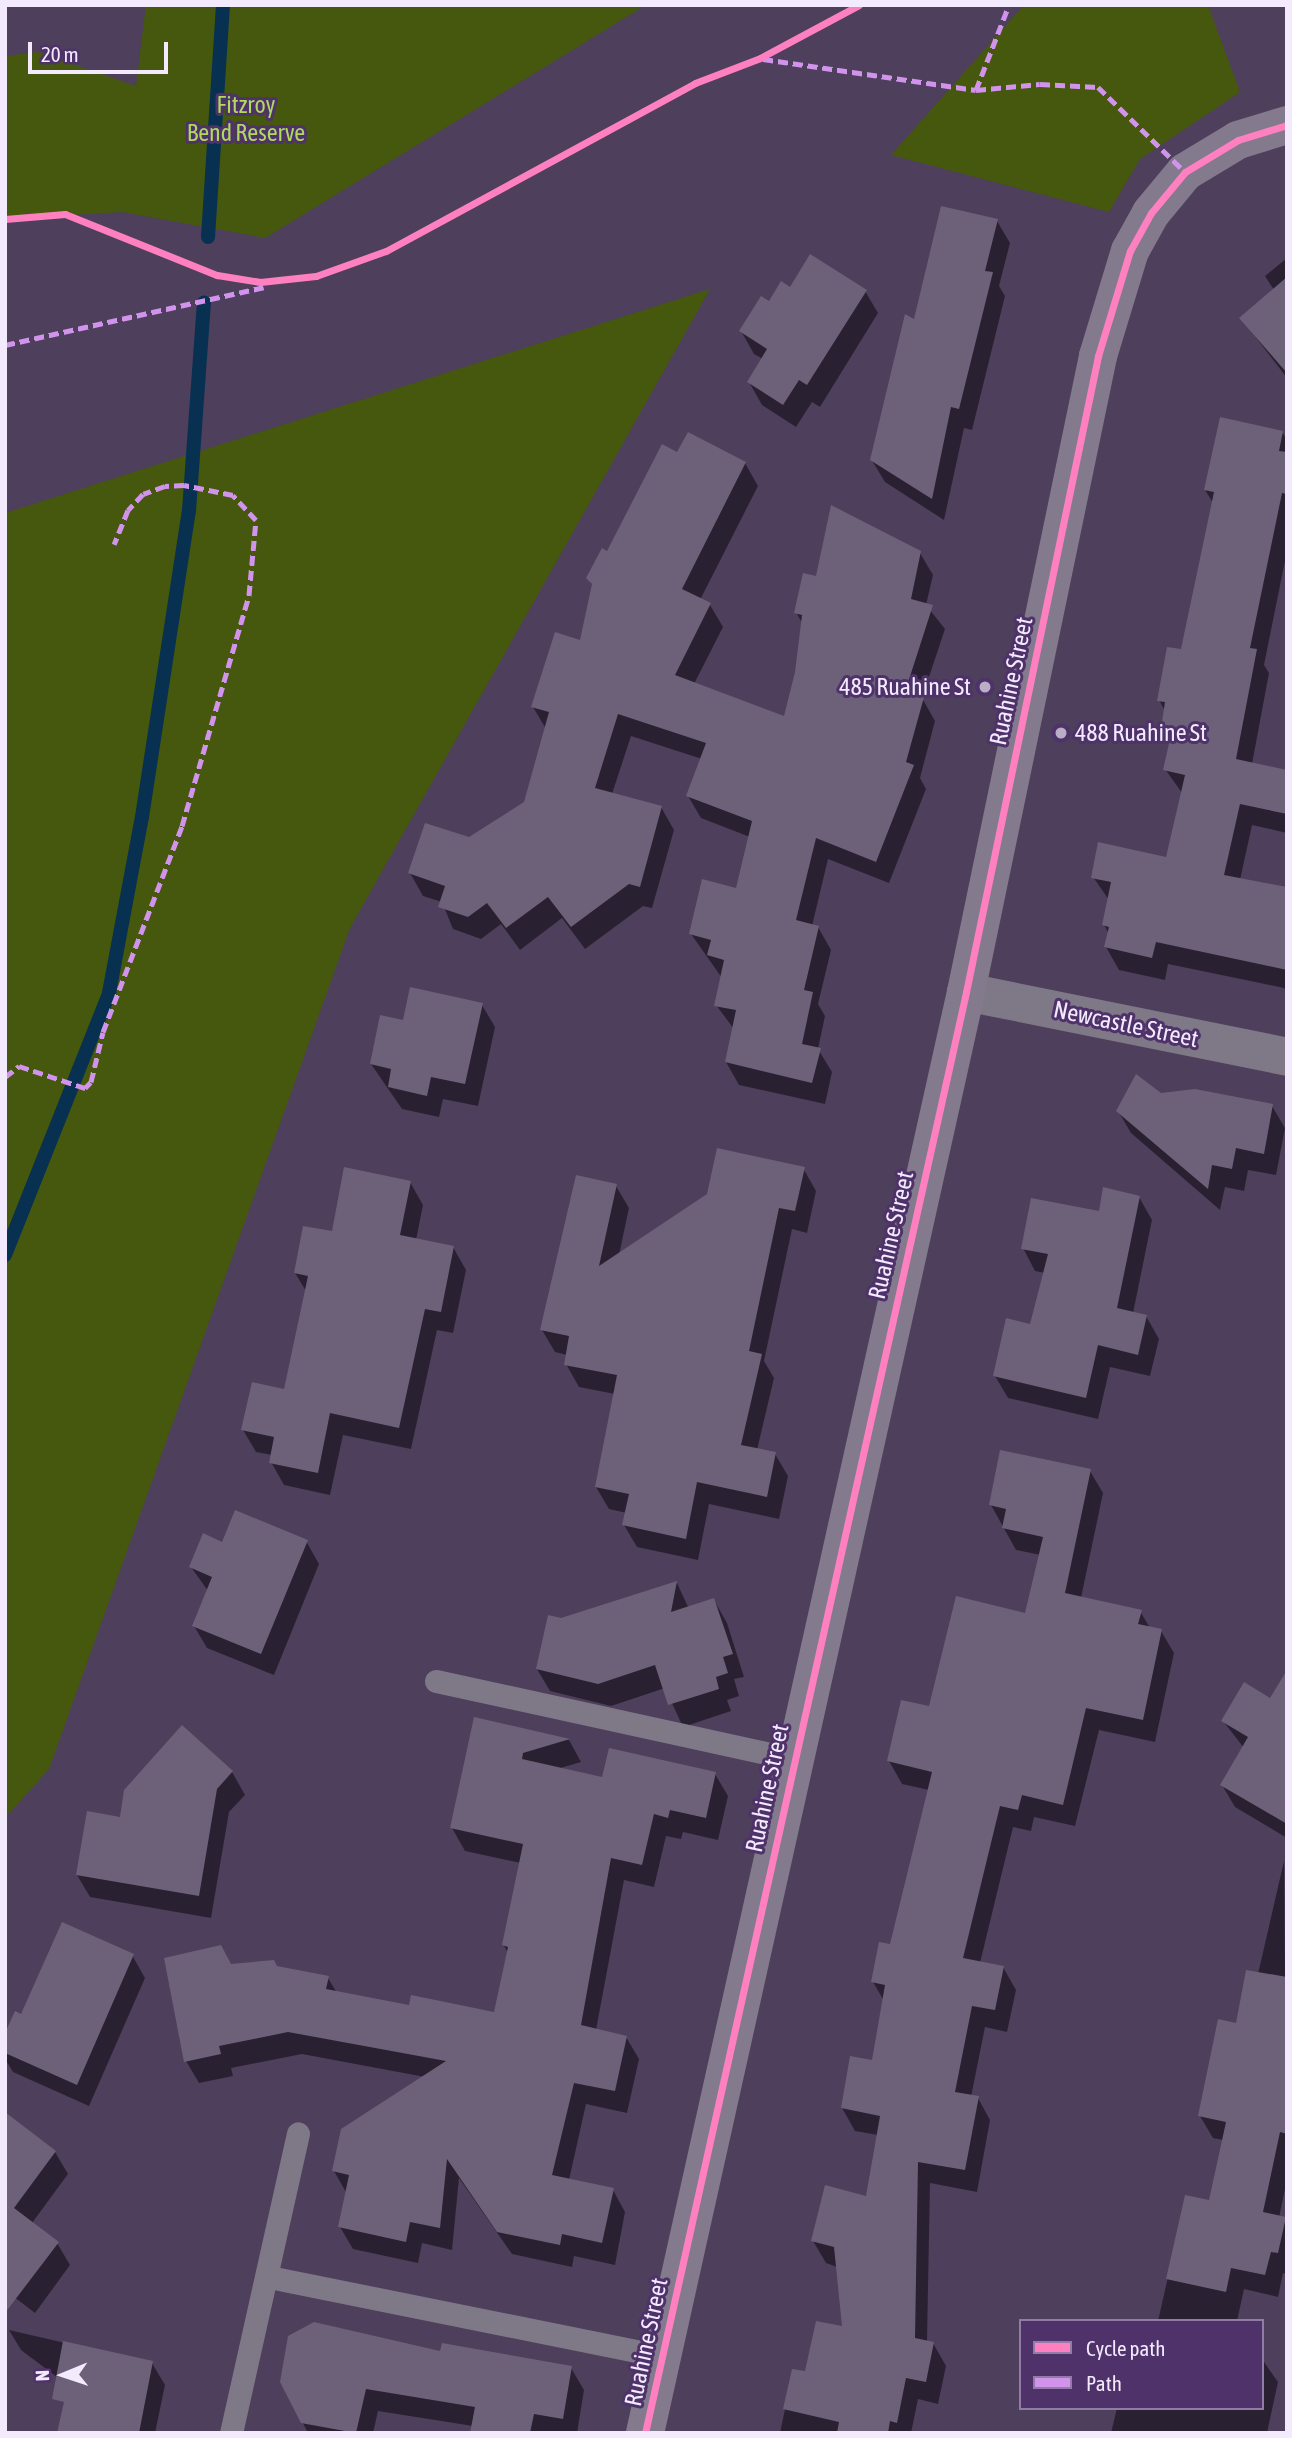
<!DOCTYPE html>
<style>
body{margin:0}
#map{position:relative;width:1292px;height:2438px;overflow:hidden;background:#4e3f5c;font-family:"Asap Condensed",sans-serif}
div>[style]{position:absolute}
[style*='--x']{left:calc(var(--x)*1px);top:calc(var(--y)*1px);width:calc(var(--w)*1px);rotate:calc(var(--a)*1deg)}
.green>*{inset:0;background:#45580d}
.shadow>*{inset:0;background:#0007}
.stream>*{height:14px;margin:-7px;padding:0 7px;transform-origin:7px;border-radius:7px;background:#073051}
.building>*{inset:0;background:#6d6179}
.lane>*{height:23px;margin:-11.5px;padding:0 11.5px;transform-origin:11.5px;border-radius:11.5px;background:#7f7987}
.street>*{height:38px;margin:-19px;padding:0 19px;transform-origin:19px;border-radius:19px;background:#7f7987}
.secondary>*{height:38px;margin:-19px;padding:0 19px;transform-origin:19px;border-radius:19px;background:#847a8d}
.quiet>*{height:5px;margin-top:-2.5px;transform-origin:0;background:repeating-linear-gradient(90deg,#d193ec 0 10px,transparent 0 15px)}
.cycleway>*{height:7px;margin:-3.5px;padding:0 3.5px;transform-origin:3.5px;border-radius:3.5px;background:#ff80c0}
.dots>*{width:19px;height:19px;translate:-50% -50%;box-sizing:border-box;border:4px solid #4e3269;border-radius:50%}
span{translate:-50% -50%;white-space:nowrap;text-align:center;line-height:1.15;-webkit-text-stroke:6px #4e3269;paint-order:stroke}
.park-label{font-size:24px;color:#afd95f}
.street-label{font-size:24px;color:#f3eafe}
.poi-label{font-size:24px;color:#f3eafe}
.right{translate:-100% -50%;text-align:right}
.left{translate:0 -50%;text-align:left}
.frame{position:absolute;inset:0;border:7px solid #f3eafe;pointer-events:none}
.legend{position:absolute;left:1019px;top:2319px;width:245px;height:91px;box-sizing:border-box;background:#4e3269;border:2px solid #907ca5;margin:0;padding:9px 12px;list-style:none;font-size:21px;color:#f3eafe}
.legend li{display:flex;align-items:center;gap:14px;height:35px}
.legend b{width:35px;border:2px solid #907ca5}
.north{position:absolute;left:28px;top:2340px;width:70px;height:70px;-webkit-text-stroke:5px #4e3269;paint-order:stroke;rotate:268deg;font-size:19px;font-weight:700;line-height:28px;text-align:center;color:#f3eafe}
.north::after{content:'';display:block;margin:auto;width:24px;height:32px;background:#f3eafe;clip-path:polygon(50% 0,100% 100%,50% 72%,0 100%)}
.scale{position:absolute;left:28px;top:42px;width:140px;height:32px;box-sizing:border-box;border:4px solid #f3eafe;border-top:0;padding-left:9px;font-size:21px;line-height:24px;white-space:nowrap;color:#f3eafe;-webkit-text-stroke:5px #4e3269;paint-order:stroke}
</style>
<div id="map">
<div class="green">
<div style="clip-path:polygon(146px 5px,646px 5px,265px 238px,122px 212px,5px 219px,5px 56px,38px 52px,136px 86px)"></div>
<div style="clip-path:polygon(1024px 5px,1208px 5px,1240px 92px,1140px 159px,1109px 212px,891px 155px)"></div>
<div style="clip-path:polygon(710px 289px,350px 928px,49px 1769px,5px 1818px,5px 513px)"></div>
</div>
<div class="shadow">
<div style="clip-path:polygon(997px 221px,1010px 243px,999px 286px,1005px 296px,972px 430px,964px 428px,944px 520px,885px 482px,871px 459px,915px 322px)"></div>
<div style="clip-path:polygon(1287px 258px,1287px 378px,1241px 318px,1274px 290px,1265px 276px)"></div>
<div style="clip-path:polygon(791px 290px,865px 291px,878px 313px,820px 407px,812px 402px,796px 427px,762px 405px,749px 382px,763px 359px,754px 354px,741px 331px)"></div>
<div style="clip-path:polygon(1282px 432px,1287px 440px,1287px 551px,1264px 665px,1269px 673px,1252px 764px,1287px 772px,1287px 833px,1252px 825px,1240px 880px,1287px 889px,1287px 993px,1284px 988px,1168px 964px,1165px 980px,1119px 970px,1106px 947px,1109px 934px,1104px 925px,1109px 900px,1093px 877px,1167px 859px,1182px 793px,1165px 769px,1171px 743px,1162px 728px,1165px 711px,1159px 700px,1183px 651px,1213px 503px,1205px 490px)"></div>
<div style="clip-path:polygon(677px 454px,745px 463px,758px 486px,700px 600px,710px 605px,723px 627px,694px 684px,785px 718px,797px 672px,803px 625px,796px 612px,818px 578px,920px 553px,933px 575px,926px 605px,945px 629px,922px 698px,935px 721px,920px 778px,926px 789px,889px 883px,828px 859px,812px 926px,818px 927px,831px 950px,818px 1004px,825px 1016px,818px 1049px,832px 1072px,825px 1104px,739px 1085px,726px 1062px,734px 1029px,716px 1005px,722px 978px,691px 934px,738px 890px,750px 837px,701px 818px,688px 796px,702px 759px,631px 736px,612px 794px,661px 807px,674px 830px,652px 908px,643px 906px,585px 949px,562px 918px,520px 950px,501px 924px,481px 939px,453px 929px,442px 902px,423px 896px,410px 873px,526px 803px,546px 729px,533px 707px,581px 643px,593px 586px,588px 578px)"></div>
<div style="clip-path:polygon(482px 1005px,495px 1027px,478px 1106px,443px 1099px,439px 1117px,402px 1109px,371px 1064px,404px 1022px)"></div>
<div style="clip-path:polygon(1160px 1095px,1272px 1106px,1285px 1128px,1276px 1175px,1248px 1170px,1244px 1191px,1225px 1187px,1220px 1210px,1131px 1133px,1118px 1111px)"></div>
<div style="clip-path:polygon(803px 1168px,816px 1191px,807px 1233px,792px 1229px,764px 1361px,774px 1378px,757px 1450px,775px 1454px,788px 1476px,779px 1519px,709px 1504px,698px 1560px,637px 1547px,624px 1525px,627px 1513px,609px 1509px,596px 1487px,615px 1394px,579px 1387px,566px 1364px,567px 1355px,555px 1352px,542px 1330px,616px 1186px,629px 1208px,619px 1255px)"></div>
<div style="clip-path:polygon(410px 1182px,423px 1205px,416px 1240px,453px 1247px,466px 1270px,453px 1333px,437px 1330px,411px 1449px,343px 1435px,330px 1495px,284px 1485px,271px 1462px,272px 1455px,256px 1452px,243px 1430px,285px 1391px,306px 1291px,295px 1273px,333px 1233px)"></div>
<div style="clip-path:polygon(1139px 1197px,1152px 1220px,1133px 1313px,1146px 1316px,1159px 1339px,1150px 1376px,1110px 1367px,1098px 1419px,1008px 1398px,995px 1376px,1032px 1326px,1045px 1273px,1035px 1271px,1023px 1248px)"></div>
<div style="clip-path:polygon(1090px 1471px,1103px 1493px,1081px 1598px,1140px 1611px,1150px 1628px,1161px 1631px,1174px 1653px,1155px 1742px,1099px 1730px,1075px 1826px,1034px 1817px,1031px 1831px,1013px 1827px,980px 1963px,1003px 1967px,1016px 1990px,1007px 2032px,985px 2027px,971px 2097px,978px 2098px,990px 2120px,977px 2192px,930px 2183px,927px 2342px,933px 2343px,946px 2366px,938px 2404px,918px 2399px,911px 2433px,780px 2433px,793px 2371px,807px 2373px,844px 2328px,837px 2267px,826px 2263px,813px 2241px,868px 2198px,878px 2135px,855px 2131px,842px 2108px,874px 2062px,884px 2001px,873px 1982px,891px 1946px,929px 1790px,902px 1784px,889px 1761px,930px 1708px,1026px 1615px,1041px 1555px,1016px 1550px,991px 1505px)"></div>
<div style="clip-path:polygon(306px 1541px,319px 1564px,274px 1675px,207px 1648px,194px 1626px,208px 1591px,191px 1567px,223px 1544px)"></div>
<div style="clip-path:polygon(677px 1583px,689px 1609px,714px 1600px,727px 1623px,744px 1677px,734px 1679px,739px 1696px,727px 1700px,731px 1711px,683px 1727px,665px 1688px,611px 1706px,550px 1691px,537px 1669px,562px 1620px)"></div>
<div style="clip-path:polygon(475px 1719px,569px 1740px,581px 1762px,557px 1769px,604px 1779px,715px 1774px,728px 1796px,718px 1840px,683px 1832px,681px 1839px,666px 1836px,654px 1887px,624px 1880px,596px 2030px,626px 2037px,639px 2059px,627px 2113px,586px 2104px,569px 2180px,613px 2190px,625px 2212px,615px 2265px,574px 2256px,572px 2267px,512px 2254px,459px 2178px,452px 2250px,422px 2243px,418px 2263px,353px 2249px,340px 2227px,347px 2194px,334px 2171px,425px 2077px,302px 2054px,231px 2068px,233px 2076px,199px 2083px,186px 2061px,231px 1966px,328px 1978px,337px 1993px,411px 2007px,496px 2014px,508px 1953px,503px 1944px,521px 1863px,465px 1851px,452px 1828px)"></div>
<div style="clip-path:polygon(1287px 1719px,1287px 1838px,1235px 1807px,1222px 1785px,1244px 1748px,1223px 1721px)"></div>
<div style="clip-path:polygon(232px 1772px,245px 1795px,229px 1812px,211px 1918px,90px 1897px,77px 1875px,121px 1819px)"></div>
<div style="clip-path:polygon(1284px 1861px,1287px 2179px,1279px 2218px,1287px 2223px,1287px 2274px,1283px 2273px,1278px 2297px,1244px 2289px,1237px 2321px,1158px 2321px,1186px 2197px,1210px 2202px,1223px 2140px,1213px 2138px,1200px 2116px,1258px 1974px)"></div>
<div style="clip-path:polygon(132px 1955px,145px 1978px,89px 2106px,13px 2072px,5px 2059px,5px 2037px,22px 2016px)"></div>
<div style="clip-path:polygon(5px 2114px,55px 2152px,68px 2174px,32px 2223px,57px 2243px,70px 2265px,35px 2313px,5px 2290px)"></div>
<div style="clip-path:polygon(9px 2330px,152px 2363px,165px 2385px,155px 2433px,62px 2433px,102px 2411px,21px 2350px)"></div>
<div style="clip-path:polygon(442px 2353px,571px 2368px,584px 2390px,577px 2433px,472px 2433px,473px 2426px,378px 2411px,373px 2433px,308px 2433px,282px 2382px)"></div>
<div style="clip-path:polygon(1262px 2359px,1278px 2382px,1267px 2433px,1111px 2433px,1117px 2408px,1262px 2408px)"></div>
</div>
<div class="stream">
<div style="--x:208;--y:237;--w:232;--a:-86.3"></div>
<div style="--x:5;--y:1255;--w:282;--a:-68.3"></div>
<div style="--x:109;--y:993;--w:179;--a:-79.4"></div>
<div style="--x:142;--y:817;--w:310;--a:-81.3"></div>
<div style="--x:189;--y:511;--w:209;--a:-85.9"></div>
</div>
<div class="building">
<div style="clip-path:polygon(941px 206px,998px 219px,985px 271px,993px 272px,959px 409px,951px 407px,932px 499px,870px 460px,905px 314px,914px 319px)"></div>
<div style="clip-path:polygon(810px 254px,867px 290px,807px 385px,799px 380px,783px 405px,747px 382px,767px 349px,739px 331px,761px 296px,769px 301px,781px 281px,790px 287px)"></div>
<div style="clip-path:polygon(1287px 277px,1287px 373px,1239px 318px)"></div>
<div style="clip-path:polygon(1220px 417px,1283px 431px,1279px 451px,1287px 452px,1287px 494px,1282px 493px,1250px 648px,1257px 649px,1236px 759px,1287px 770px,1287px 814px,1240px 804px,1224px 875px,1287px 887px,1287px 970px,1156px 942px,1152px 958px,1104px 947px,1109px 927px,1102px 925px,1111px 882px,1091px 878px,1098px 842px,1166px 857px,1185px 775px,1163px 770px,1172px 730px,1161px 728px,1165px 702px,1157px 701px,1167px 647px,1181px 649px,1214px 492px,1204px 490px)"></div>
<div style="clip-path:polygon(688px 432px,746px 462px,682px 589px,711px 603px,675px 675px,784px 716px,795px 672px,802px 615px,794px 613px,803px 573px,816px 576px,831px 505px,921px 551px,911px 599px,933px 605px,905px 692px,924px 697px,906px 762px,914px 765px,876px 862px,816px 838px,796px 920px,819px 926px,804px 990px,813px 992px,802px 1044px,821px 1048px,812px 1083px,725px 1062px,736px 1010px,714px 1006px,724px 960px,707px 955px,711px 940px,689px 934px,702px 879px,736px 888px,752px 821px,686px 796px,706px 743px,618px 714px,595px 788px,662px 806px,640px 887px,629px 884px,571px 927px,548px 897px,506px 928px,487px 903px,468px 917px,438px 907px,445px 886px,408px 873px,425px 823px,469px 837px,524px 802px,549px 712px,531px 707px,555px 632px,580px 640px,592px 584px,586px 578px,602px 548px,607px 551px,662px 444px,677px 452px)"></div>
<div style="clip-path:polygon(410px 987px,483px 1003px,465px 1084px,431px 1077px,427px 1096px,388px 1087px,391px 1069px,370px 1064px,380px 1015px,403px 1020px)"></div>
<div style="clip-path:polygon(1136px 1074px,1161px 1093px,1195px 1089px,1273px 1104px,1264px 1154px,1236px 1148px,1232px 1169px,1212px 1165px,1208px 1189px,1116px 1111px)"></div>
<div style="clip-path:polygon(717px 1148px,805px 1167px,795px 1211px,779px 1208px,749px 1351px,762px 1354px,741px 1445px,776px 1452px,767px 1497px,697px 1482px,686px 1539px,622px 1525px,629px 1494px,595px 1487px,617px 1375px,564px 1365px,569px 1336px,540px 1330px,576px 1175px,617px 1184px,599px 1266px,707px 1194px)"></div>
<div style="clip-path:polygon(344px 1167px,411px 1181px,400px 1235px,454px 1246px,441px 1312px,425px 1309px,399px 1428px,330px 1413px,318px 1473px,269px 1463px,274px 1437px,241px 1430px,252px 1382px,284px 1389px,308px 1276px,294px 1273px,303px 1226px,332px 1231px)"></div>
<div style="clip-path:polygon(1103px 1187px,1140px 1196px,1117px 1308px,1147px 1315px,1138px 1355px,1098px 1345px,1086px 1398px,993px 1376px,1006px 1318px,1030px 1324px,1048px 1254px,1021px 1249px,1031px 1198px,1099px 1211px)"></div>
<div style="clip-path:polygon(1000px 1450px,1091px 1469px,1065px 1593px,1142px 1610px,1138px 1624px,1162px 1629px,1143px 1720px,1086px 1708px,1063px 1805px,1022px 1795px,1018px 1810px,1000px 1806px,963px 1958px,1004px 1966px,995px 2010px,972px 2006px,955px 2092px,979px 2096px,965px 2170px,918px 2162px,915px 2338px,934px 2342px,926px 2382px,906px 2378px,897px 2423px,890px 2421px,888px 2433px,837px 2433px,839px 2422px,783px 2409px,792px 2369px,805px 2371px,816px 2321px,842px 2326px,834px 2247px,811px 2241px,825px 2185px,866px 2196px,880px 2116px,841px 2108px,850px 2056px,872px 2060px,885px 1985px,871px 1982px,879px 1942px,890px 1944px,932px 1772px,887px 1761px,901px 1700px,929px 1706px,956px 1596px,1025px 1613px,1043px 1537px,1002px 1528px,1006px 1509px,989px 1505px)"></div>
<div style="clip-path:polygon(235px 1510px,308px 1540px,261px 1654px,192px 1626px,212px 1577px,189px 1567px,203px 1533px,222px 1542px)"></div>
<div style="clip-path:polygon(677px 1581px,671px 1612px,714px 1598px,733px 1654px,723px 1657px,728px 1673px,716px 1677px,719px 1689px,668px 1705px,655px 1665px,598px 1684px,536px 1669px,548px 1615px,561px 1618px)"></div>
<div style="clip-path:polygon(1287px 1670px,1287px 1824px,1220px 1785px,1248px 1737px,1221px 1721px,1244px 1682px,1270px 1698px)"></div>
<div style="clip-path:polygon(474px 1717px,570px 1739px,523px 1753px,522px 1759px,602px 1777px,609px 1748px,716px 1772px,706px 1818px,670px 1810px,668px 1818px,654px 1814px,642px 1865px,611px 1858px,581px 2025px,627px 2036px,615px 2091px,574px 2083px,552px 2175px,614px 2188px,602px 2243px,562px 2234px,560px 2245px,497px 2232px,447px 2159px,440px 2228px,410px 2222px,406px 2242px,338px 2227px,349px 2175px,332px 2171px,341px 2129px,446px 2061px,288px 2032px,219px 2046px,221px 2054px,184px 2062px,164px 1958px,221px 1945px,231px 1964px,274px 1960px,277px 1966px,329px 1976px,326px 1989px,409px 2005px,411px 1995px,494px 2012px,508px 1947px,502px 1945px,523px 1844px,450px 1828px)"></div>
<div style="clip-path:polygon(182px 1725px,233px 1771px,217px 1789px,199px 1896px,76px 1875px,87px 1811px,120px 1817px,124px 1790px)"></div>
<div style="clip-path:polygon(62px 1922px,134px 1954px,77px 2085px,5px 2053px,5px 2033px,15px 2011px,21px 2014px)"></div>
<div style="clip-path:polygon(1246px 1970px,1287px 1977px,1287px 2134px,1280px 2132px,1263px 2212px,1286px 2217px,1278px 2253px,1271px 2252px,1265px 2275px,1231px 2268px,1226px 2292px,1166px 2279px,1185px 2195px,1209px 2200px,1226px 2122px,1198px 2116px,1218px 2019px,1236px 2023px)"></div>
<div style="clip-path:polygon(5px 2112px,56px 2151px,14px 2208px,59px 2242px,5px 2313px)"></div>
<div style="clip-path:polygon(314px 2322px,440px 2351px,442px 2343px,572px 2366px,563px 2419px,534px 2414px,530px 2433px,470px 2433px,475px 2407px,366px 2389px,356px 2433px,301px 2423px,280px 2382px,288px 2336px)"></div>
<div style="clip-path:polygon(63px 2341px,153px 2361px,139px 2433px,57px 2433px,64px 2402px,52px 2399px)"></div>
</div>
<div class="lane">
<div style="--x:436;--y:1681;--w:365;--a:12.3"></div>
<div style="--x:269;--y:2277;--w:401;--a:11.4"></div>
<div style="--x:231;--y:2433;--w:307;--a:-77.4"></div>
</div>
<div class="street">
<div style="--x:966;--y:992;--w:328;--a:11.4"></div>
</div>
<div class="secondary">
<div style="--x:645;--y:2433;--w:1476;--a:-77.44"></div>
<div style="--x:966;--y:992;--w:650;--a:-78.27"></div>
<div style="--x:1098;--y:356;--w:110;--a:-73.1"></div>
<div style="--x:1130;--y:251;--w:43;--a:-61.1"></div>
<div style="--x:1151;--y:213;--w:53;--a:-50.3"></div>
<div style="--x:1185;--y:172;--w:62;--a:-31.1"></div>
<div style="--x:1238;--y:140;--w:51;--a:-17"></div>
</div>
<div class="quiet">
<div style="--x:763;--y:59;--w:215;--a:8.3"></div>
<div style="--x:976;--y:90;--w:64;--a:-5.4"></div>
<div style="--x:1040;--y:84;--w:58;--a:3"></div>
<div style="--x:1098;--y:87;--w:122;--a:44.3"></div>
<div style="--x:976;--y:90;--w:91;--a:-68.8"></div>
<div style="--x:5;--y:345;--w:265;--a:-12.6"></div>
<div style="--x:5;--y:1077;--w:18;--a:-38"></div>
<div style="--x:19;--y:1066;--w:70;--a:18.4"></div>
<div style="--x:85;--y:1088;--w:8;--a:-45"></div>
<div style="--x:91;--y:1082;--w:51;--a:-76.5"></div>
<div style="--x:103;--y:1032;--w:221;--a:-69"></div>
<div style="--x:182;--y:826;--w:241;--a:-73.8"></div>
<div style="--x:249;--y:595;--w:75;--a:-84.7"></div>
<div style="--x:256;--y:520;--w:34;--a:-133"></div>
<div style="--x:233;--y:495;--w:50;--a:-168.5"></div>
<div style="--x:184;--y:485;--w:19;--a:177"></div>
<div style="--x:165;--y:486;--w:23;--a:160"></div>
<div style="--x:143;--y:494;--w:22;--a:133"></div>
<div style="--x:128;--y:510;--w:37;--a:112"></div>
</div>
<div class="cycleway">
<div style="--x:5;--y:219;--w:60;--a:-4.8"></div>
<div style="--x:65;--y:214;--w:164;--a:21.9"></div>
<div style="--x:217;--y:275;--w:44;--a:9.2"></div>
<div style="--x:260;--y:282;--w:56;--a:-6.1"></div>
<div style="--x:316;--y:276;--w:74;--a:-19.7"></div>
<div style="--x:386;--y:251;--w:352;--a:-28.5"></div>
<div style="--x:695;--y:83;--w:70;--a:-21"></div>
<div style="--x:760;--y:58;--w:112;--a:-28.2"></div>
<div style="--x:645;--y:2433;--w:1476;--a:-77.44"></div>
<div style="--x:966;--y:992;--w:650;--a:-78.27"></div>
<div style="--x:1098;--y:356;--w:110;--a:-73.1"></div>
<div style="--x:1130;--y:251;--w:43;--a:-61.1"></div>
<div style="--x:1151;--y:213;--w:53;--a:-50.3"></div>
<div style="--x:1185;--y:172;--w:62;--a:-31.1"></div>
<div style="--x:1238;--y:140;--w:51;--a:-17"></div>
</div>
<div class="dots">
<div style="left:985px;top:687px;background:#b9aec5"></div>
<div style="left:1061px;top:733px;background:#b9aec5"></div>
</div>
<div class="park-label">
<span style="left:246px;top:119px">Fitzroy<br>Bend Reserve</span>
</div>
<div class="street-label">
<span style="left:1011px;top:681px;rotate:-78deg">Ruahine Street</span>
<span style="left:1126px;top:1024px;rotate:12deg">Newcastle Street</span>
<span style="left:891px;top:1235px;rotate:-77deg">Ruahine Street</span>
<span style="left:767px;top:1788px;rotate:-78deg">Ruahine Street</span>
<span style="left:646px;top:2342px;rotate:-78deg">Ruahine Street</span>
</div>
<div class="poi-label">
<span class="right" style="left:971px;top:687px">485 Ruahine St</span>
<span class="left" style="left:1075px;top:733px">488 Ruahine St</span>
</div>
<div class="frame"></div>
<ul class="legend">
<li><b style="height:9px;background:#ff80c0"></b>Cycle path</li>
<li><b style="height:9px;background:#d193ec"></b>Path</li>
</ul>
<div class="north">N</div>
<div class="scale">20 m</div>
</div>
